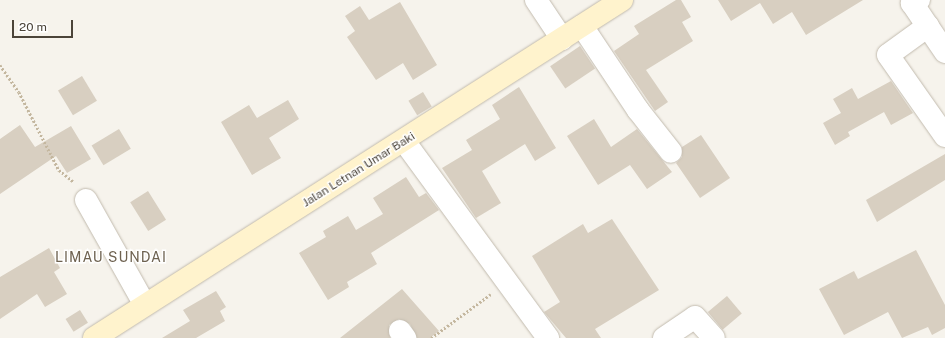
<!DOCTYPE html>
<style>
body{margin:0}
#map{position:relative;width:945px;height:338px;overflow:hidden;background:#f6f3ec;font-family:"Public Sans",sans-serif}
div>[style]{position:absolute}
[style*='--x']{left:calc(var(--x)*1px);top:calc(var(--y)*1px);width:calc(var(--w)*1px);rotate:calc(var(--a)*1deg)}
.building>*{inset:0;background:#d8cfc1;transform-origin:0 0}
.path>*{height:2.5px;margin-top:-1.25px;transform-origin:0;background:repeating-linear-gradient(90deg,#c4b79f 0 2px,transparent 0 4px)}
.roads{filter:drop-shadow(0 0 1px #c2bbae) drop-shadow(0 0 1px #c2bbae)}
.street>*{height:22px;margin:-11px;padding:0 11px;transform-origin:11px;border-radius:11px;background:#fff}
.secondary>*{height:22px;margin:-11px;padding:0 11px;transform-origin:11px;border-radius:11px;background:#fff3cd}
span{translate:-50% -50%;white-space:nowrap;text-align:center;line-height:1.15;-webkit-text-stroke:3px #fff;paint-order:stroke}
.street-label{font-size:12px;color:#4b4439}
.quarter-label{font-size:14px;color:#6e6250;letter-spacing:1px}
.scale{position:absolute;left:12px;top:20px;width:61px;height:18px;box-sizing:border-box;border:2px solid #4b4439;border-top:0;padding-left:5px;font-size:12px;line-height:14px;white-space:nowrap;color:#4b4439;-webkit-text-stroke:3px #fff;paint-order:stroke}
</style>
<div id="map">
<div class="building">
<div style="clip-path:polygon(676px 0,681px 0,691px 17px,682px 22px,693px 41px,646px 70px,668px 102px,655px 111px,614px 51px,639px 34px,634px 26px)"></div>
<div style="clip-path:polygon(718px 0,863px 0,806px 35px,792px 12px,773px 24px,760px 3px,731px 21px)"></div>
<div style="clip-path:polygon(400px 2px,437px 65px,413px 80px,403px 63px,376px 80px,347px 37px,355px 31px,345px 16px,360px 6px,369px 20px)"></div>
<div style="left:580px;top:46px;width:27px;height:36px;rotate:56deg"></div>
<div style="left:82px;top:76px;width:29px;height:28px;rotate:59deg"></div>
<div style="clip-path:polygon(891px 81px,913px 113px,891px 125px,884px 112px,848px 132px,850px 136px,835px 145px,823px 123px,841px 113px,833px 99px,852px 88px,858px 99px)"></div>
<div style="clip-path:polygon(519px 87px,556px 148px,535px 161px,525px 144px,482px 171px,501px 203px,476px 218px,442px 168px,472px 150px,466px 140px,500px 119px,492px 105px)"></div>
<div style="left:423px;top:92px;width:17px;height:17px;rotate:59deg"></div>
<div style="clip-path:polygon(288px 100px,299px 119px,269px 138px,281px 158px,252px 175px,221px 122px,249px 105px,257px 118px)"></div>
<div style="clip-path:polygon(594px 119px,611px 147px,637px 129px,672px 172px,647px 189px,630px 165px,598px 185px,567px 136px)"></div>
<div style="clip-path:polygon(20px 125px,35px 147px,71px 126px,91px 159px,67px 173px,56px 156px,0 194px,0 139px)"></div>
<div style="left:119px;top:129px;width:23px;height:32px;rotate:59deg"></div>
<div style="clip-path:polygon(701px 135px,730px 178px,700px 198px,676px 163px,682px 157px,682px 147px)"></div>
<div style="clip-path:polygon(945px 154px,945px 180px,877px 222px,866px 200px)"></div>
<div style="clip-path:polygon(406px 177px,419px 197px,426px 193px,439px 210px,371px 253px,377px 264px,347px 282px,349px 287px,328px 300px,299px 253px,326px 237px,323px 231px,348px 216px,356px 230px,383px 214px,373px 198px)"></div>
<div style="left:148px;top:191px;width:34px;height:21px;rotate:58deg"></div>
<div style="clip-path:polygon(612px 219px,659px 290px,595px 329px,601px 338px,566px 338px,544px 312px,560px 302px,532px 256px,583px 224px,588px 233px)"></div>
<div style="clip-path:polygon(49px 248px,60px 268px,54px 272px,67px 294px,45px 307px,37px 294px,0 319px,0 277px)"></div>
<div style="clip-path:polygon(916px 250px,945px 305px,945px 328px,932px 335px,928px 327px,902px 338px,888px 312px,844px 335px,819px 289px,854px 271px,858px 279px)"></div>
<div style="clip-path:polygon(402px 289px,439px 331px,430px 338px,417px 338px,410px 324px,399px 319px,389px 325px,390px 338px,340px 338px)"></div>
<div style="clip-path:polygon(216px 291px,226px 307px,220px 311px,225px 321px,196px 338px,162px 338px,190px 321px,183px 310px)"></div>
<div style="left:727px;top:296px;width:23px;height:25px;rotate:50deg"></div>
<div style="left:80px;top:310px;width:15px;height:17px;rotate:58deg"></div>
</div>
<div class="path">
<div style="--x:0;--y:65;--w:33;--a:55"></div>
<div style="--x:19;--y:92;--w:88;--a:62.9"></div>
<div style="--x:59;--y:170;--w:19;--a:39"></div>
<div style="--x:431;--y:338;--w:74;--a:-36.3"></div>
</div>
<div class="roads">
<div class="street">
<div style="--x:536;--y:0;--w:47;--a:56.3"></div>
<div style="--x:919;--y:0;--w:8;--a:157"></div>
<div style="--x:912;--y:3;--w:59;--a:56"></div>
<div style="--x:582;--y:26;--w:101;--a:56.3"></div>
<div style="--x:638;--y:110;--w:53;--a:51.8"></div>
<div style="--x:928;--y:26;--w:49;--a:144.1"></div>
<div style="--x:888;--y:55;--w:99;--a:54.9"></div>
<div style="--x:404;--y:141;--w:244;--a:53.8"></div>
<div style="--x:86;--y:200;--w:120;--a:60.7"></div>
<div style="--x:400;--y:331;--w:9;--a:54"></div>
<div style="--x:664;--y:338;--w:37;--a:-34"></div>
<div style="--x:695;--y:317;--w:28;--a:48"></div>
</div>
<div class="secondary">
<div style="--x:94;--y:338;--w:627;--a:-32.63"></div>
</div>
</div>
<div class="street-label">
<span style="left:359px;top:170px;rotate:-32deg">Jalan Letnan Umar Baki</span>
</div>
<div class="quarter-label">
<span style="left:111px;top:257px">LIMAU SUNDAI</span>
</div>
<div class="scale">20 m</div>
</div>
